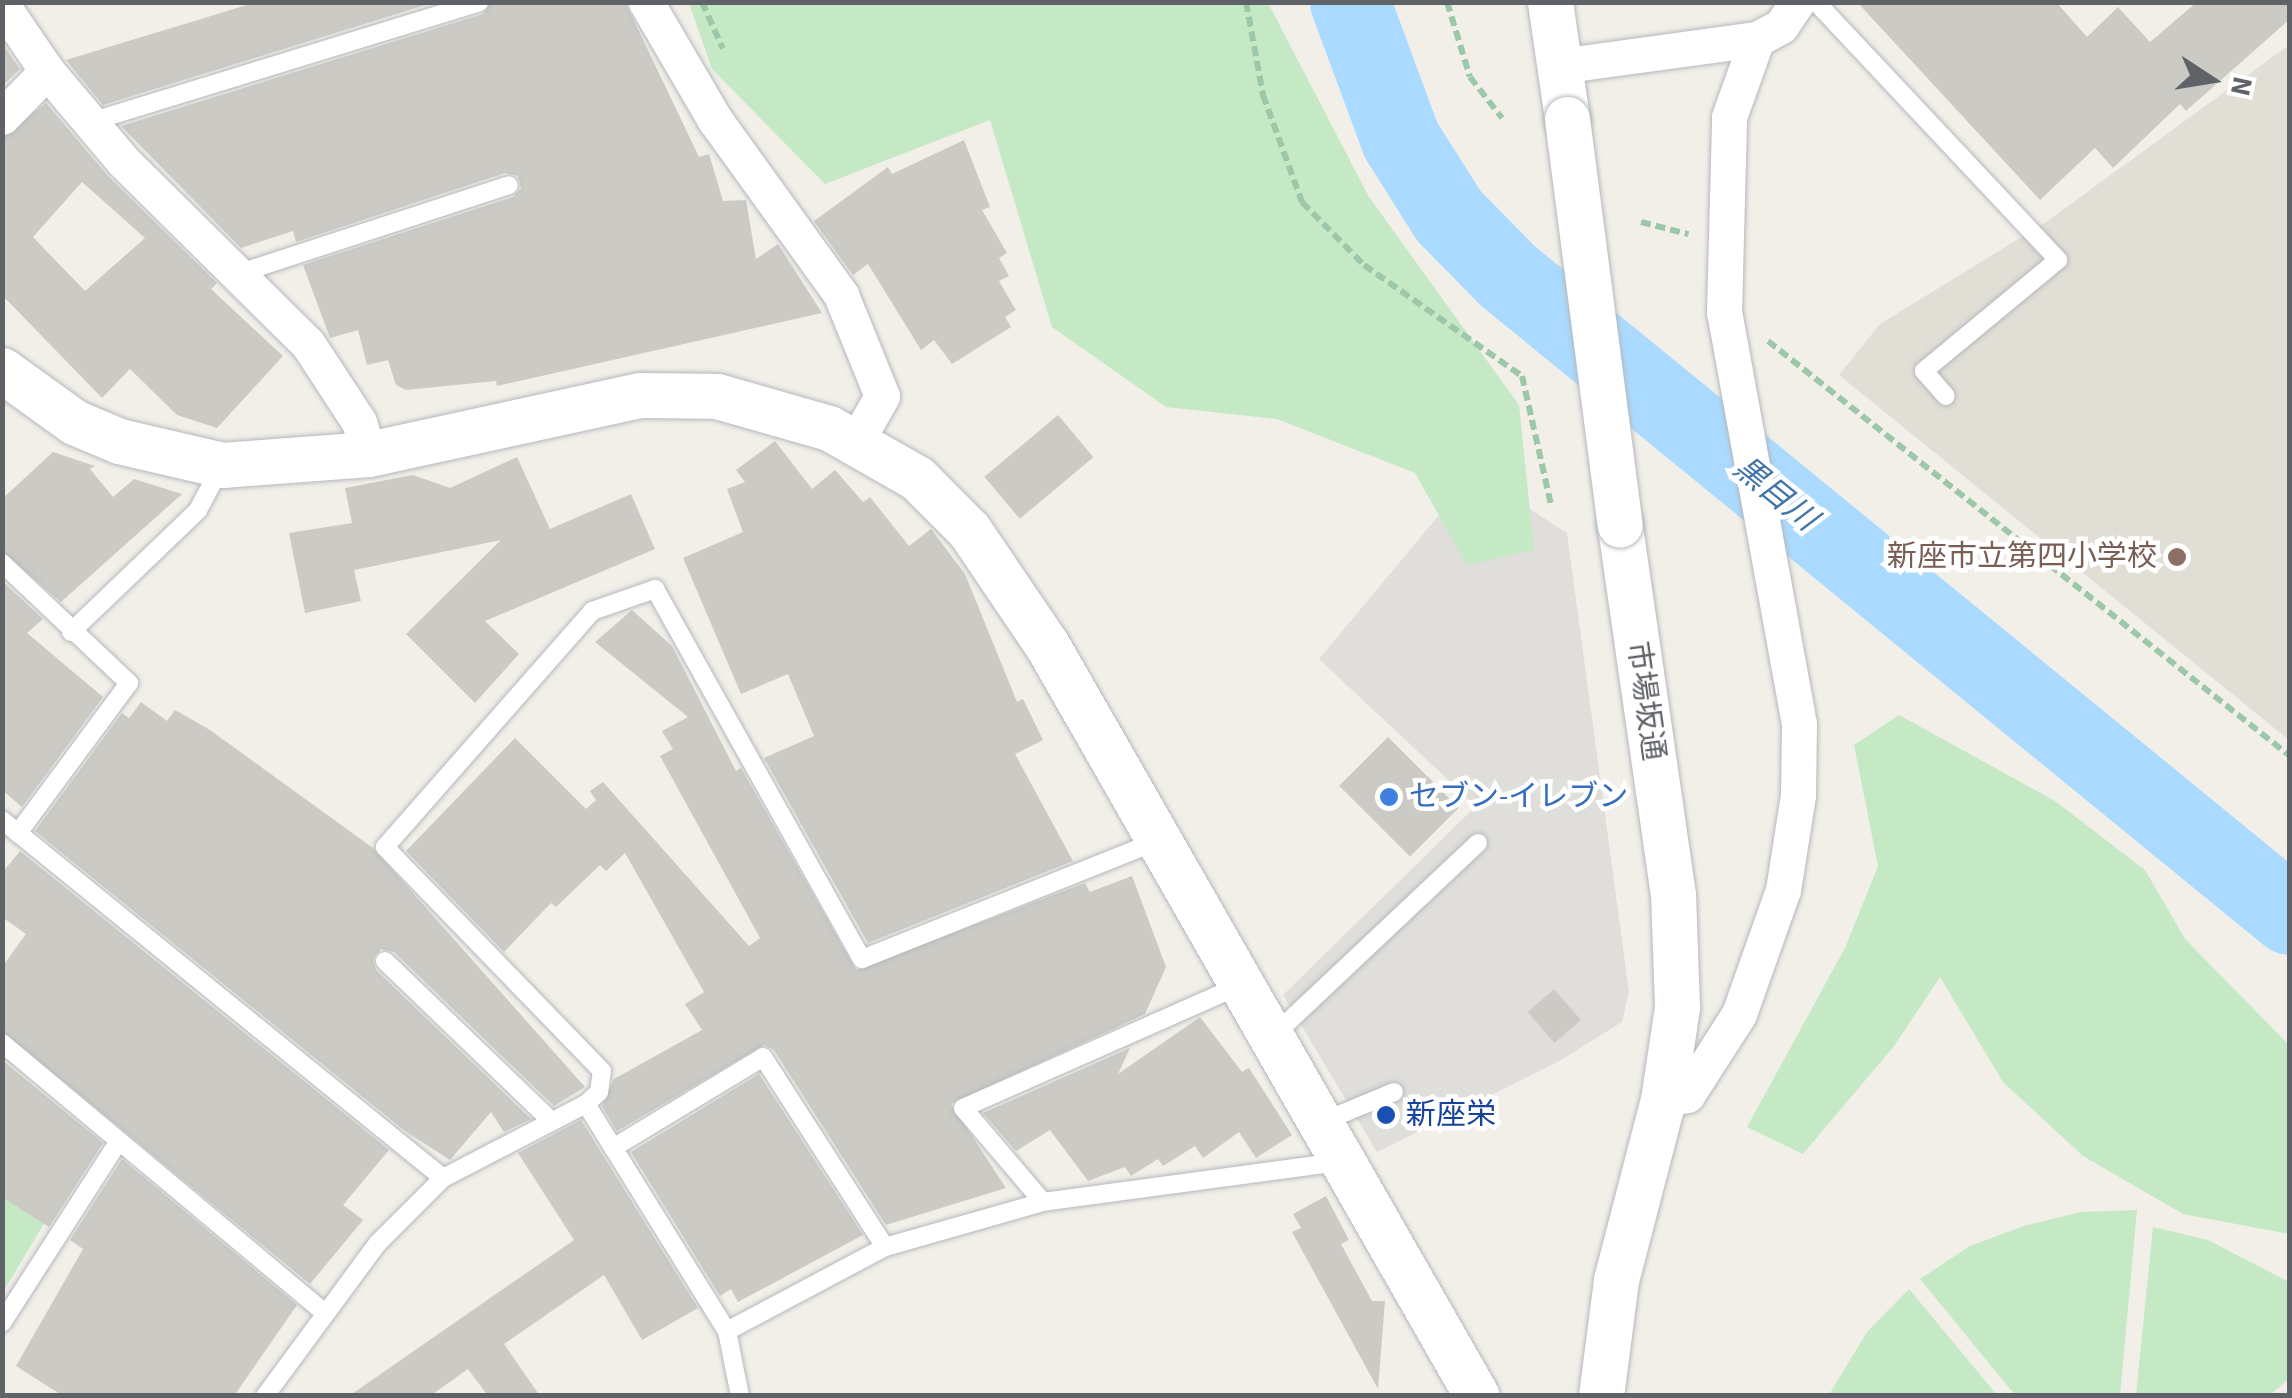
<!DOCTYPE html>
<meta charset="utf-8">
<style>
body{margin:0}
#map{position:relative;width:2292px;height:1398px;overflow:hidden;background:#f1efe8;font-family:"Source Sans 3","Noto Sans JP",sans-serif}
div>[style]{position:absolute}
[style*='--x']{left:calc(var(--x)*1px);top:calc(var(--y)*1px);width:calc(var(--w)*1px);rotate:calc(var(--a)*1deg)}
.industrial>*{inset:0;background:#e0deda}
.education>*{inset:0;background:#e1ded6}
.green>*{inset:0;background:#c5e8c5}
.river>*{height:80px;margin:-40px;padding:0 40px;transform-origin:40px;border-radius:40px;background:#aadaff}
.building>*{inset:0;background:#cccac5;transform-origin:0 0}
.path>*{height:6px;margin-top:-3px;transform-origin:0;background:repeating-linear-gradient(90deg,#9cc7a9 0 10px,transparent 0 15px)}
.roads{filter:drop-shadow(0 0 2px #b5b8bc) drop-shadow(0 0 2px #b5b8bc)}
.service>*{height:18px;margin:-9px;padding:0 9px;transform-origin:9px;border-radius:9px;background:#fff}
.minor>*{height:35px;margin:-17.5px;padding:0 17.5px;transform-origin:17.5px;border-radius:17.5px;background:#fff}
.tertiary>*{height:45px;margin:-22.5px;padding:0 22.5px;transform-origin:22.5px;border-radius:22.5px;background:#fff}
.bridges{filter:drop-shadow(0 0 2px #b5b8bc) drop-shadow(0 0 2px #b5b8bc)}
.tertiary-bridge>*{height:45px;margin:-22.5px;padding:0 22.5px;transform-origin:22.5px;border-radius:22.5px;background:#fff}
.dots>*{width:28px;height:28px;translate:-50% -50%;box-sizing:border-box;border:5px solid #fff;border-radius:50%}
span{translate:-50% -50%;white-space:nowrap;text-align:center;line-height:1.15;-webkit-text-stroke:9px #fff;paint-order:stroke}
.education-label{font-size:30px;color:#785e54}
.right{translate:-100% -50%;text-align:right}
.street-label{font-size:30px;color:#5f6368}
.shop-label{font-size:30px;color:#366cbe}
.left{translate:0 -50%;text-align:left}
.transit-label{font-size:30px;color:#164399}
.water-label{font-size:32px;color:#4174aa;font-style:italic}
.frame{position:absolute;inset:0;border:5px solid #5f6368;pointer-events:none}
.north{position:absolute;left:2162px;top:30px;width:100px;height:100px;-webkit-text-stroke:8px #fff;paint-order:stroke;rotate:102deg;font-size:28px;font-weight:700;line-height:40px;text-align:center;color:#5f6368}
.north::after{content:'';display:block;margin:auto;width:35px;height:45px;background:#5f6368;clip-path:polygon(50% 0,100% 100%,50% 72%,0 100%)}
</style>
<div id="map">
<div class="industrial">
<div style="clip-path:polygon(1474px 473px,1567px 533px,1629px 992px,1622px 1022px,1561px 1060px,1377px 1152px,1283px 995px,1476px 806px,1319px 659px)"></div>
</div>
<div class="education">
<div style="clip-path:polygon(2289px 45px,2289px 740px,1839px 375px,1880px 324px,2046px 222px)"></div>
</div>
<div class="green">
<div style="clip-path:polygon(689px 3px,1268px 3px,1369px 197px,1519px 405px,1534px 550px,1467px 565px,1415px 473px,1277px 419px,1166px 407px,1052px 327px,990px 120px,825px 184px,712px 69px)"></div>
<div style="clip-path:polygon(1899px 715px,2055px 801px,2145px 870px,2185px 939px,2289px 1045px,2289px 1234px,2183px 1214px,2083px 1156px,2003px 1082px,1940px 977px,1894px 1046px,1803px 1154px,1747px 1127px,1845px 948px,1878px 866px,1854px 745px)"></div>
<div style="clip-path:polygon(3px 1194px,45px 1222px,3px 1292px)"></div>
<div style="clip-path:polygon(2137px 1210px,2120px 1395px,2015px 1395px,1920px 1279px,1970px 1246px,2024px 1226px,2081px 1212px)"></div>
<div style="clip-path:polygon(2153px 1227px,2208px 1240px,2289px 1282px,2289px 1379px,2270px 1395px,2136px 1395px)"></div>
<div style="clip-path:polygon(1909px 1289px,1997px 1395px,1829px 1395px,1867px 1332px)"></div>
</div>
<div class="river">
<div style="--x:1350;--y:2;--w:147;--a:69.7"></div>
<div style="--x:1401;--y:140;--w:90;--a:57.7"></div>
<div style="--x:1449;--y:216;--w:84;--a:45.5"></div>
<div style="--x:1508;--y:276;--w:1010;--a:39.25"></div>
</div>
<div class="building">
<div style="clip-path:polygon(257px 2px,435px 2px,103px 105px,66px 60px)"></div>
<div style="clip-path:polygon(491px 2px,625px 2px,699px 157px,709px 154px,723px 201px,746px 200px,756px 259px,778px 244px,822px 313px,497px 386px,496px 381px,406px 390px,396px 385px,388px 360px,367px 365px,358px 330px,330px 338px,303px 265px,513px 197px,521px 188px,518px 176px,505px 173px,296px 242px,293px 231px,241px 248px,121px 126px,483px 14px)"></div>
<div style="clip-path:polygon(1857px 2px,2056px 2px,2087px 37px,2118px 7px,2150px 42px,2197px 2px,2290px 2px,2290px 19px,2186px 111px,2180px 104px,2113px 168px,2095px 148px,2040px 200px)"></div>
<div style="clip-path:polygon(2px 43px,20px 69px,2px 86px)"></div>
<div style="clip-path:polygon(evenodd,46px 103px,108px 176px,217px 283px,211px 289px,283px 356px,217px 428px,177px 415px,130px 369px,102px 398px,2px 295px,2px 138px,46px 103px,82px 182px,145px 238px,85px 291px,33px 237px,82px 182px)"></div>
<div style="clip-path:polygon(964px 140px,990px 207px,982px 210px,1007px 253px,999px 258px,1009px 276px,999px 281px,1016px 310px,1005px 317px,1011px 327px,952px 364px,934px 340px,921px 350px,868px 264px,853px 275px,814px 221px,888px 167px,892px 174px)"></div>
<div style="left:1058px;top:415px;width:55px;height:96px;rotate:50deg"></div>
<div style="clip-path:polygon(775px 441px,812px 489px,835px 470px,863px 502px,870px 497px,909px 546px,931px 529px,965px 574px,1017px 702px,1023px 699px,1043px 740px,1015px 754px,1073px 861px,868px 943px,764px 758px,814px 736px,788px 674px,741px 694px,683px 558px,743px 532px,727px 489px,745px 482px,736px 470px)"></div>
<div style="clip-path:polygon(53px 452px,95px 466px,90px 469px,113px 497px,134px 479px,182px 494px,61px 602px,2px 551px,2px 499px)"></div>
<div style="clip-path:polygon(517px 457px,550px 529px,631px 494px,655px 549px,485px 621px,519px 654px,475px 703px,406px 634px,501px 540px,354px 570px,361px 601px,305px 613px,289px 533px,352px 523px,345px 488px,413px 475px,450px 488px)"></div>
<div style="clip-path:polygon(2px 581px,43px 619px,27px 633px,103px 697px,22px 807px,2px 790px)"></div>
<div style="clip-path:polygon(632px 610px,672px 646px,736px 771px,741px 768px,856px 970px,1085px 883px,1090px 892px,1132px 876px,1166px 967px,1145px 1014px,951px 1104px,1006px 1188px,886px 1225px,774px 1050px,764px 1045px,617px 1131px,602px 1106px,614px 1079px,702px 1030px,685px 1004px,704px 992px,625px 853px,606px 871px,600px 865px,556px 907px,551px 903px,504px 952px,406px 851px,515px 738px,586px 809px,596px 800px,590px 791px,603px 782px,749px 946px,760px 938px,660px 756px,673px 749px,662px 731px,688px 717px,595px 642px)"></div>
<div style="clip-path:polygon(141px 702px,167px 721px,175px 710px,210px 730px,373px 848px,585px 1087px,554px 1106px,394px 952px,381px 949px,373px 959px,376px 970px,531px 1119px,504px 1132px,491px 1112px,450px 1160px,405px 1131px,35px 831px,122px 713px,129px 718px)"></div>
<div style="left:1388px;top:737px;width:100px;height:69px;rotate:45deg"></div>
<div style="clip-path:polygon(20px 851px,389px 1150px,343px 1205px,363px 1220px,310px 1284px,2px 1031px,2px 967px,26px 934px,2px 917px,2px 873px)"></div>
<div style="left:1554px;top:989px;width:41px;height:35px;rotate:49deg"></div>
<div style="clip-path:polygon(1200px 1017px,1242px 1072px,1249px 1068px,1292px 1135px,1256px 1158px,1239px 1132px,1203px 1158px,1195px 1146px,1163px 1166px,1158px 1159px,1131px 1176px,1125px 1167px,1088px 1181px,1050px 1130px,1016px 1151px,983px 1113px,1130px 1048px,1118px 1074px)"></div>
<div style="clip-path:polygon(2px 1060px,103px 1143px,49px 1227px,2px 1197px)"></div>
<div style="clip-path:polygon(759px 1074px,863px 1235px,738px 1302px,731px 1289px,720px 1296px,631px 1152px)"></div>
<div style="clip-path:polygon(581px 1120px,698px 1308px,642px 1340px,604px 1275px,504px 1344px,540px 1396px,488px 1396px,468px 1369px,430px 1396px,349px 1396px,574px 1240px,518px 1153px)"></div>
<div style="clip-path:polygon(122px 1159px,297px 1305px,234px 1396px,63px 1396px,16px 1366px,83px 1249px,70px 1240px)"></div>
<div style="clip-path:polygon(1326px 1196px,1349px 1240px,1341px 1244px,1372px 1301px,1385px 1301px,1378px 1389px,1292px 1232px,1301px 1228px,1293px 1214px)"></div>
</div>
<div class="path">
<div style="--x:702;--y:2;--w:51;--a:65.9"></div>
<div style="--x:1246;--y:2;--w:95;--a:79.6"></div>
<div style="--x:1263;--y:95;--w:114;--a:70"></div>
<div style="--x:1302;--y:202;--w:88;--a:45.5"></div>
<div style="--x:1364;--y:265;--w:193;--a:35.1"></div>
<div style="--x:1522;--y:376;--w:132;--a:77.3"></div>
<div style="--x:1447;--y:2;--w:78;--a:73"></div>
<div style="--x:1470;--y:77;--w:52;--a:52"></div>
<div style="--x:1641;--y:222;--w:49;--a:14.3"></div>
<div style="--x:1768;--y:341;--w:667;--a:38.49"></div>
</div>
<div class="roads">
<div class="service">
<div style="--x:1816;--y:2;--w:354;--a:46.8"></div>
<div style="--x:2058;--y:260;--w:174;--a:140.4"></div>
<div style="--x:1924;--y:371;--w:33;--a:49"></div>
<div style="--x:90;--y:122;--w:407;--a:-17.1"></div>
<div style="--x:234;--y:275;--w:289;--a:-18.1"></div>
<div style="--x:2;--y:563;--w:175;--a:43.4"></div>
<div style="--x:129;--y:683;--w:187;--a:126.5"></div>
<div style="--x:71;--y:632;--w:176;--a:-43.8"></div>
<div style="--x:198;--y:510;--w:51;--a:-61.9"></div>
<div style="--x:2;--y:820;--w:568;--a:39.07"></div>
<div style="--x:385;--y:961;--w:231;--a:43.9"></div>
<div style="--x:1272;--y:1037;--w:283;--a:-43.3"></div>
<div style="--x:2;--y:1043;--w:418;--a:39.9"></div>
<div style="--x:586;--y:1104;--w:18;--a:-43"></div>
<div style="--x:599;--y:1092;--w:21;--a:-82"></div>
<div style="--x:602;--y:1071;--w:312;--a:-134.1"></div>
<div style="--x:385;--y:847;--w:314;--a:-48.7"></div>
<div style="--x:592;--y:611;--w:67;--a:-19.2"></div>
<div style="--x:655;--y:589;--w:424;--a:60.8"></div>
<div style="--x:862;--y:959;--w:318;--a:-21.8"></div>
<div style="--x:1322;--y:1122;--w:78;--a:-22.6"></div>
<div style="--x:613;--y:1148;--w:175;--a:-31.2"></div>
<div style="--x:763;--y:1057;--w:226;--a:57.3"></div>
<div style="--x:1043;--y:1202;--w:123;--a:-130.4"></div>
<div style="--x:963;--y:1108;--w:304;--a:-23.9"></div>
<div style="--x:2;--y:1323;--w:213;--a:-57.3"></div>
<div style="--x:727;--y:1331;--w:179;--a:-28"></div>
<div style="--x:885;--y:1247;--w:164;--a:-15.9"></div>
<div style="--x:1043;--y:1202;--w:299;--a:-7.7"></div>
<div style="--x:265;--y:1396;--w:190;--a:-53.6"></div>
<div style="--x:378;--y:1243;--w:92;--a:-45"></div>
<div style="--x:443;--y:1178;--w:161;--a:-27.4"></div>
<div style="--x:586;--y:1104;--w:267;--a:58.2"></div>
<div style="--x:727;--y:1331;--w:66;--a:78.7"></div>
</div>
<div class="minor">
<div style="--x:646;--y:2;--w:137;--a:59.7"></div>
<div style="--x:715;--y:120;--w:216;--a:54.2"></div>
<div style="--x:841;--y:295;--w:109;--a:67.9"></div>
<div style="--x:882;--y:396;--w:51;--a:119.6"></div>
<div style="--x:2;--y:5;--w:80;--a:55.7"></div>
<div style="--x:47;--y:71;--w:118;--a:49.8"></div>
<div style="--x:123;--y:161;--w:260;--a:44.7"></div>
<div style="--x:308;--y:344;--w:93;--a:56.8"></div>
<div style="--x:359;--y:422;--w:34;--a:73"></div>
<div style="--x:1559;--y:66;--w:200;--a:-7.8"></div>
<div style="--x:1757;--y:39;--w:27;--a:-28"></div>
<div style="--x:1781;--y:26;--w:29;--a:-56"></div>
<div style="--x:2;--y:117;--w:64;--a:-45.6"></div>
<div style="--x:1663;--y:1100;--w:25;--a:-12"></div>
<div style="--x:1687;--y:1095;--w:96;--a:-57.3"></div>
<div style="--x:1739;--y:1014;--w:132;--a:-70.5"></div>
<div style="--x:1783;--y:890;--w:96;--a:-81"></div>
<div style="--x:1798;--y:795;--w:71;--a:-89.2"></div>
<div style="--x:1799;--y:724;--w:418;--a:-100.3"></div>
<div style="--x:1724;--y:313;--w:196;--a:-88.5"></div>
<div style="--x:1729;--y:117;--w:83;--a:-70.3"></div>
</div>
<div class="tertiary">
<div style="--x:1550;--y:2;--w:118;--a:81.7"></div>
<div style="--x:2;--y:370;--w:89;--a:35.8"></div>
<div style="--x:74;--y:422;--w:49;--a:22.9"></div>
<div style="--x:119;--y:441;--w:106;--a:13.1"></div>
<div style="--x:222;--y:465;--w:147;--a:-4.3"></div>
<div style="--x:369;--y:454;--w:277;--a:-12.3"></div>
<div style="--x:640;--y:395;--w:77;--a:0.7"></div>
<div style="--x:717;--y:396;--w:116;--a:15.9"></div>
<div style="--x:829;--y:428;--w:101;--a:29.6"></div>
<div style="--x:917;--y:478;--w:74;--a:45"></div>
<div style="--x:969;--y:530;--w:139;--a:55.9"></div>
<div style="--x:1047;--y:645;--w:865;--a:60.21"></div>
<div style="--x:1601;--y:1396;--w:117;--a:-82.6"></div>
<div style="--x:1616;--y:1280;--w:186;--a:-75.4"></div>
<div style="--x:1663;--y:1100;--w:94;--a:-81.4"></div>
<div style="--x:1677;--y:1007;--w:112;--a:-92"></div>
<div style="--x:1673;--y:895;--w:374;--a:-98.2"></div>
</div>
</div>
<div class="bridges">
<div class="tertiary-bridge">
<div style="--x:1567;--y:119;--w:409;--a:82.6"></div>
</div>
</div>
<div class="dots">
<div style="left:2177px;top:557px;background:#8d6e63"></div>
<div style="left:1389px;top:797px;background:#3f7fe0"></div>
<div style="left:1386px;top:1115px;background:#1a4fb4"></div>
</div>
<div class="education-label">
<span class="right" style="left:2157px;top:557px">新座市立第四小学校</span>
</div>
<div class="street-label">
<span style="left:1645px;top:701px;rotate:82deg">市場坂通</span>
</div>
<div class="shop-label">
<span class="left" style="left:1409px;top:797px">セブン-イレブン</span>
</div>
<div class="transit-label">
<span class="left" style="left:1406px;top:1115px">新座栄</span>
</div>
<div class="water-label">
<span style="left:1775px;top:494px;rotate:39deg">黒目川</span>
</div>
<div class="frame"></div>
<div class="north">N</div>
</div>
